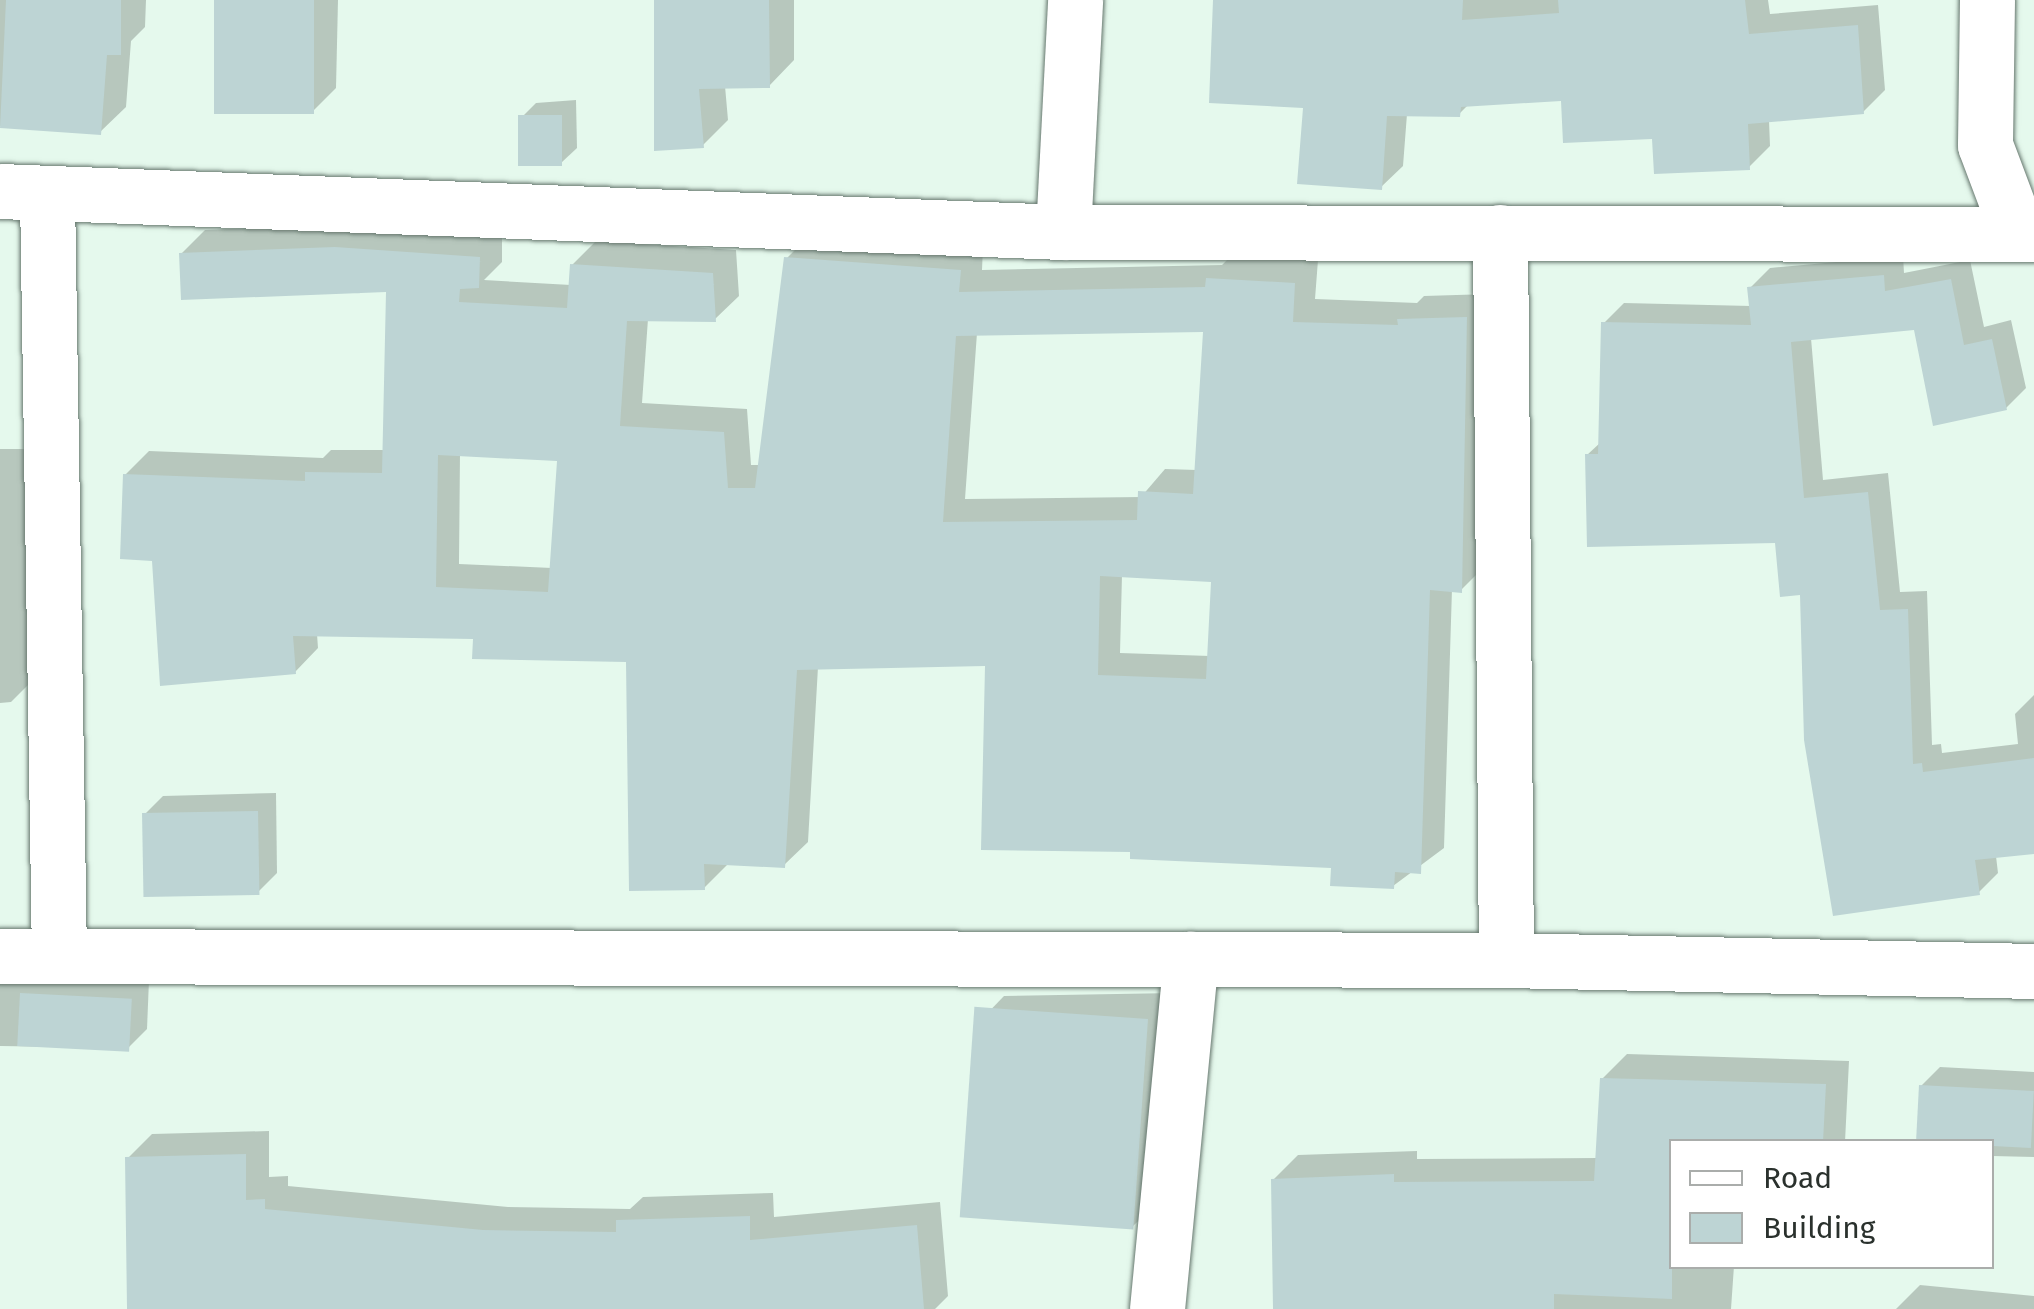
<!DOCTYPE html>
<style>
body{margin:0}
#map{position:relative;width:2034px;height:1309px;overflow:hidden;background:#e5f9ed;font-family:"Fira Sans",sans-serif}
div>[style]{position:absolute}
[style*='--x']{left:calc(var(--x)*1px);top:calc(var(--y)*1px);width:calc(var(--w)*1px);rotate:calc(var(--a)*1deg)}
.shadow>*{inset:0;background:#0003}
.building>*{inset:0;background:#bdd4d4;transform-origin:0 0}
.roads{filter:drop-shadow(0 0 2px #66776e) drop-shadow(0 0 2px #66776e)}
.minor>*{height:55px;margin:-27.5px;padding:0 27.5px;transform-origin:27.5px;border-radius:27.5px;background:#fff}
span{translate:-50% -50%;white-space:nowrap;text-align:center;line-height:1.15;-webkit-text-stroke:9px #fff;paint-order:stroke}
.legend{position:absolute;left:1669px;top:1139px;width:325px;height:130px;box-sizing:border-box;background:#fff;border:2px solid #aaadab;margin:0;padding:12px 18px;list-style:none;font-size:30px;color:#2a312d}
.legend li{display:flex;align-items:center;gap:20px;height:50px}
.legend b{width:50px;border:2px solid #aaadab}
</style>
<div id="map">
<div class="shadow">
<div style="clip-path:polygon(0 0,146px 0,145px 27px,131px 41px,126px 107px,100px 132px,0 126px)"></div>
<div style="clip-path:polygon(217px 0,338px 0,336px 88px,310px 114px)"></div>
<div style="clip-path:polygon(656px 0,794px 0,794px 60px,769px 86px,725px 86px,728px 120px,703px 145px)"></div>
<div style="clip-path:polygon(1215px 0,1768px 0,1770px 14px,1878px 5px,1885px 90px,1863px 112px,1769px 120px,1770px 146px,1748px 168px,1564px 98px,1469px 104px,1459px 114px,1407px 114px,1403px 166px,1381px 187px)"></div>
<div style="clip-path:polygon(576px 100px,577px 148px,561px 163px,520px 119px,536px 103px)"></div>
<div style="clip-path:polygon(evenodd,360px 224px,502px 234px,502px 262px,484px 280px,571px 285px,572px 265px,596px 241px,736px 250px,739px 296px,715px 319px,648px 319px,642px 403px,747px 409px,751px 465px,760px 465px,787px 258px,810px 235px,983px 247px,982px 270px,1222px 265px,1232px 255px,1318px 260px,1315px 299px,1417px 303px,1424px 296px,1489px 294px,1485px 566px,1461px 590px,1452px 589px,1444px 848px,1393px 886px,1333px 865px,1133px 850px,988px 664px,818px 667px,808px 842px,784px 865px,729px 863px,704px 888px,628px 660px,475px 637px,317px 634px,318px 648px,295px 672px,154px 558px,125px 475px,149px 451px,323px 458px,331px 450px,385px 450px,389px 289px,181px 254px,205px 230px,360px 224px,1205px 329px,1197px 470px,1165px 469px,1141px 497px,965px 499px,977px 333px,1205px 329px,360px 224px,460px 454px,559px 458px,552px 568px,459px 564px,460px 454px,360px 224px,1122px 575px,1214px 580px,1210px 656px,1120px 653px,1122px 575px)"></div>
<div style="clip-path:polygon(1903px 256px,1904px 273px,1970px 260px,1984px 327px,2011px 320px,2026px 388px,2006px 408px,1916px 328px,1811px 338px,1823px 480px,1888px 473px,1900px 592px,1927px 591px,1932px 745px,1941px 744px,1942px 753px,2018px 744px,2015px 714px,2034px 695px,2034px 852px,1996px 856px,1998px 873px,1978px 893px,1777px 540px,1587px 455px,1601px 442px,1604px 323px,1624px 303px,1751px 306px,1750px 288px,1770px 268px)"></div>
<div style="clip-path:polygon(0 449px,27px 449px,35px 678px,11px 702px,0 703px)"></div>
<div style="clip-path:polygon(276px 793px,277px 873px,258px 892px,144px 815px,163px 796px)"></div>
<div style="clip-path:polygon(0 977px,149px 980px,147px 1029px,128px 1048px,0 1046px)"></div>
<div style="clip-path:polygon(1174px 993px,1160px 1200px,1132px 1227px,977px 1024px,1004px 996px)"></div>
<div style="clip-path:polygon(1627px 1054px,1849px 1061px,1845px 1142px,1672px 1142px,1672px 1266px,1734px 1266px,1731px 1309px,1276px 1309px,1273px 1180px,1298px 1155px,1417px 1151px,1417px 1159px,1598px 1158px,1602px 1079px)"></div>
<div style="clip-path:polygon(1940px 1067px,2034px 1072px,2034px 1157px,1992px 1156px,1992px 1142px,1921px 1086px)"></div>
<div style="clip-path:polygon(269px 1131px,269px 1177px,288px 1176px,288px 1186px,508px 1207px,630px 1209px,643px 1197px,773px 1193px,774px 1217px,940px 1202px,948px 1296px,935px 1309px,275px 1309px,128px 1158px,152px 1134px)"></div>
<div style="clip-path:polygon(1920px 1285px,2034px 1296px,2034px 1309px,1896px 1309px)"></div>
</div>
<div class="building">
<div style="clip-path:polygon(6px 0,121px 0,121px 55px,107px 55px,101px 135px,0 128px)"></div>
<div style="left:214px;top:0;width:100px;height:114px"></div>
<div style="clip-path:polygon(654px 0,769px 0,770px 88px,699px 89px,704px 148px,654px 151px)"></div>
<div style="clip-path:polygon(1213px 0,1463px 0,1462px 20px,1559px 13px,1558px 0,1745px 0,1749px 34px,1858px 25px,1864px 114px,1748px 124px,1750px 170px,1654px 174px,1652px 139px,1563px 143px,1561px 101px,1461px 107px,1460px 117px,1387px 116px,1382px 190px,1297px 184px,1303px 108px,1209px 103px)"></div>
<div style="left:562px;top:115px;width:51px;height:44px;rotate:90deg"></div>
<div style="clip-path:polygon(evenodd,335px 247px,480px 257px,479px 288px,460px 289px,459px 302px,567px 308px,570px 264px,713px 273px,716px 322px,627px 321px,620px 426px,724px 432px,728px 488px,755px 488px,784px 257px,961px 270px,959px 292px,1205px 287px,1206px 278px,1295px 283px,1293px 322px,1398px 325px,1397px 319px,1467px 317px,1462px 593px,1430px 590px,1421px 874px,1395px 872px,1394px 889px,1330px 886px,1331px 868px,1130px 859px,1130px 852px,981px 850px,985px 666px,797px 670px,785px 868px,704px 864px,705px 890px,629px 891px,626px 662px,472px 659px,473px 639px,293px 636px,296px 674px,160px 686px,152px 561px,120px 559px,123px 474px,305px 481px,305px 472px,382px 473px,386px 292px,181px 300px,179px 253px,335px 247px,1203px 332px,1193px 494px,1138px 491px,1137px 520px,943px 522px,956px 336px,1203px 332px,335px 247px,438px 455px,557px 461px,548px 592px,436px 587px,438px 455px,335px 247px,1100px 576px,1211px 582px,1206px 679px,1098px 675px,1100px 576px)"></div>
<div style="clip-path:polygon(1884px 275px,1885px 291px,1951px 279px,1964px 345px,1992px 339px,2007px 410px,1933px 426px,1914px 330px,1791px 342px,1804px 498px,1868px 492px,1880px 610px,1908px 609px,1913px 764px,1922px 763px,1923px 772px,2034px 758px,2034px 854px,1975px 860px,1980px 895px,1833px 916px,1804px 740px,1800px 595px,1780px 597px,1775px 543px,1587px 547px,1585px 454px,1598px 454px,1601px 322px,1751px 325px,1747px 287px)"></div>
<div style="left:258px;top:811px;width:84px;height:116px;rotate:89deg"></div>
<div style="left:20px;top:993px;width:112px;height:53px;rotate:3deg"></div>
<div style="left:1148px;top:1019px;width:211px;height:174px;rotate:94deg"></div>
<div style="clip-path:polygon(1600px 1078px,1826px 1084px,1823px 1142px,1672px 1142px,1672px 1299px,1554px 1294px,1554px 1309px,1273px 1309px,1271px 1179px,1394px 1174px,1394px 1182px,1594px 1181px)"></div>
<div style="left:1919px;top:1085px;width:115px;height:57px;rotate:3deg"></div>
<div style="clip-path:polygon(246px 1154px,246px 1200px,265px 1199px,265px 1209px,483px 1230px,616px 1232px,616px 1220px,750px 1216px,750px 1240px,917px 1225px,924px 1309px,127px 1309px,125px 1157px)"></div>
</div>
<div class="roads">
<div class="minor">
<div style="--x:1987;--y:0;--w:145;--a:90.8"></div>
<div style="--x:1985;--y:145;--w:91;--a:69.4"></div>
<div style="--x:0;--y:191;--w:1064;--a:2.21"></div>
<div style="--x:1063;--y:232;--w:971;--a:0.12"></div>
<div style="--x:47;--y:194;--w:761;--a:89.1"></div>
<div style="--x:1063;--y:232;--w:232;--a:-87"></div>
<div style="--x:1500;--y:232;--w:728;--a:89.53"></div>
<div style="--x:0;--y:956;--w:1506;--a:0.15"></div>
<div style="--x:1506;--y:960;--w:528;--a:1.19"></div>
<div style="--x:1157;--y:1309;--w:352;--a:-84.5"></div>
</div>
</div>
<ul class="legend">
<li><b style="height:12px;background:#fff"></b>Road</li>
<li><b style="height:28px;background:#bdd4d4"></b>Building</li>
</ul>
</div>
